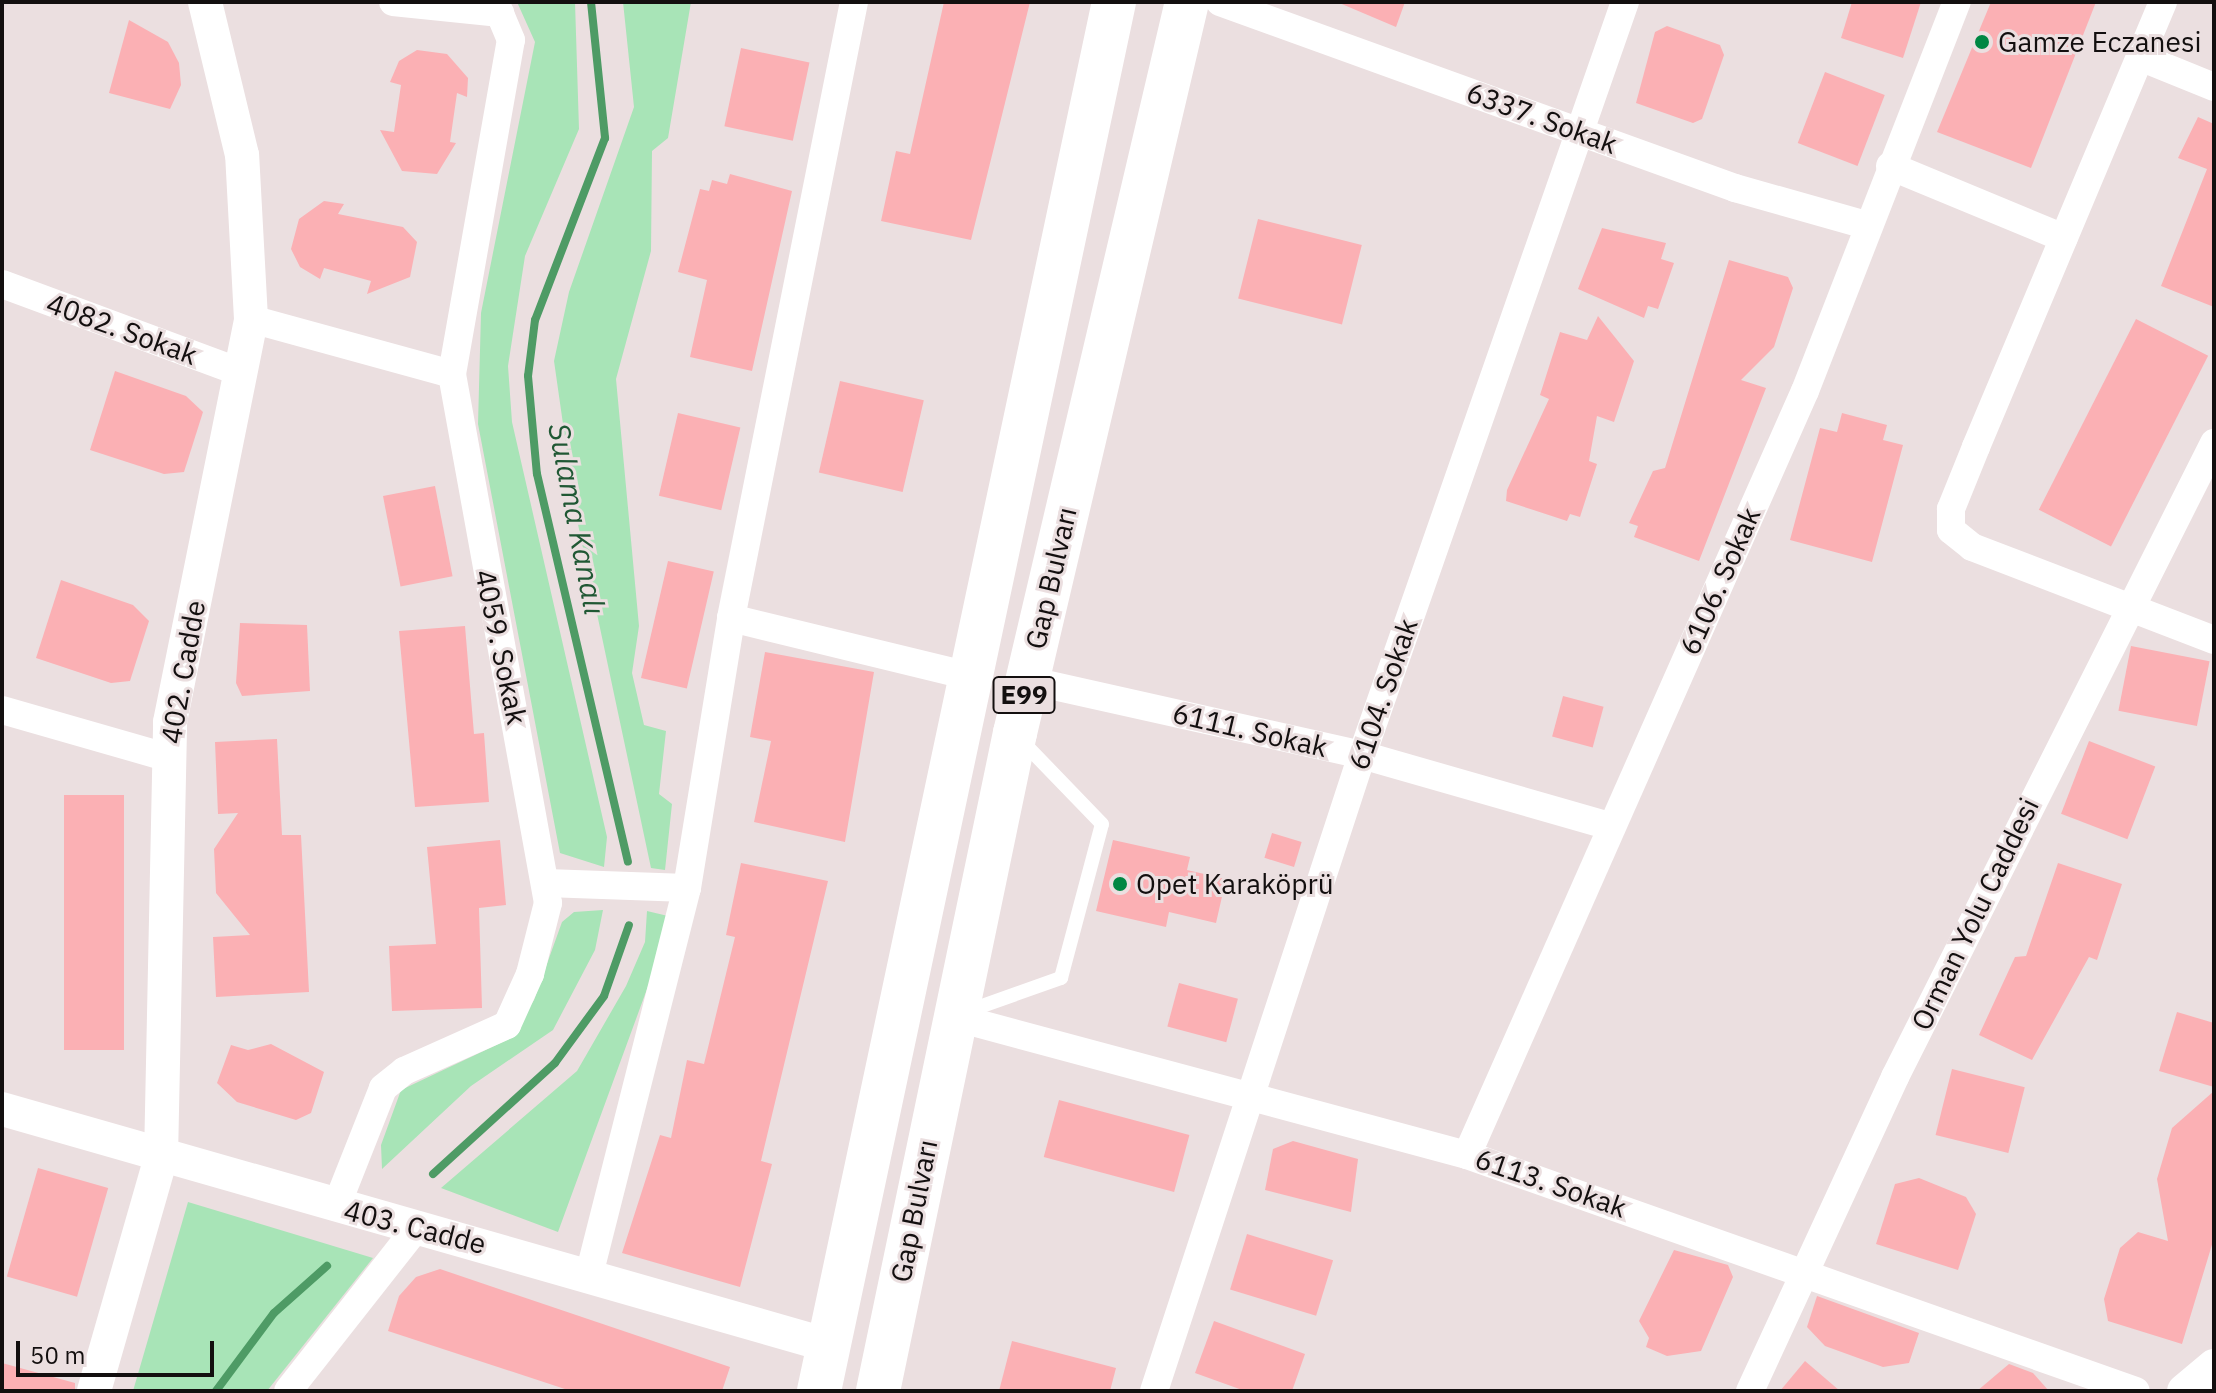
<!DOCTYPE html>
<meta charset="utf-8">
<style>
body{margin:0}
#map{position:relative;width:2216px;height:1393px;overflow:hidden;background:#ebdfe0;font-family:"IBM Plex Sans",sans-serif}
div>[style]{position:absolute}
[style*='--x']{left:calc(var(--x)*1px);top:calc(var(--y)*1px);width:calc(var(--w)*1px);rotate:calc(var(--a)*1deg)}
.green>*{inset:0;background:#a8e4b7}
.stream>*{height:8px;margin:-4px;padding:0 4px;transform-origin:4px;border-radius:4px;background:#4e9b65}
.building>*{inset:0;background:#fbb0b4;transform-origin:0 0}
.service>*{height:14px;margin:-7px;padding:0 7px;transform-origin:7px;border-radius:7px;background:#fff}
.minor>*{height:28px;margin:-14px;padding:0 14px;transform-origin:14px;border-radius:14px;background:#fff}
.tertiary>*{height:34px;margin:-17px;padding:0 17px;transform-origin:17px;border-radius:17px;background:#fff}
.trunk>*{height:44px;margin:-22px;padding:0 22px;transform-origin:22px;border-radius:22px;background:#fff}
.dots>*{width:22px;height:22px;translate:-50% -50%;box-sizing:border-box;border:4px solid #ebdfe0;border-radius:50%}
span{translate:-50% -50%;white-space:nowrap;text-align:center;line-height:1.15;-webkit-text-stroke:6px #ebdfe0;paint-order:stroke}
.shield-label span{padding:2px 6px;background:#ebdfe0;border:2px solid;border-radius:6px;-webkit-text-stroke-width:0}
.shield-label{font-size:26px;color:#130f0f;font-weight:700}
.poi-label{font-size:28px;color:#130f0f}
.left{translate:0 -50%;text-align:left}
.street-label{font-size:28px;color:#130f0f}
.water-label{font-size:30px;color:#205834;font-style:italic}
.frame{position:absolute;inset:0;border:4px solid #130f0f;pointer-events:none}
.scale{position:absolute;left:16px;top:1341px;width:198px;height:36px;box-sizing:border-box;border:4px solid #130f0f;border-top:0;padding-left:10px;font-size:24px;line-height:28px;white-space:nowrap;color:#130f0f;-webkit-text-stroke:6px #ebdfe0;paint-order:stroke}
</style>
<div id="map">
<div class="green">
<div style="clip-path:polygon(517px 2px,575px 2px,579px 129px,525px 256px,508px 366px,512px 422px,607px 837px,604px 867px,560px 853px,478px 424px,481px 313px,535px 42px)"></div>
<div style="clip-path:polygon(623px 2px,691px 2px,668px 138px,652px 151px,651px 251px,616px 379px,639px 626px,632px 673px,644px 725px,666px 731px,659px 794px,672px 804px,665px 870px,651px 868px,576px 515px,554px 361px,569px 292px,634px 107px)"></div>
<div style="clip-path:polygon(603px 910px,595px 950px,553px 1030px,471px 1086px,382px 1169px,381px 1145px,401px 1090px,509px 1039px,534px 1000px,562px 922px,574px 912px)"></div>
<div style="clip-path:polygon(647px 911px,668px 916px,658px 959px,558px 1232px,441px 1188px,577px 1071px,626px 986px,645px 942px)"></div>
<div style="clip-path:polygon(188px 1202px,373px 1258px,267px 1391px,133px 1391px)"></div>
</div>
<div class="stream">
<div style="--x:591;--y:2;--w:137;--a:84.1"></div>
<div style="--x:605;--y:138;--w:195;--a:111"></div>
<div style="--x:535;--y:320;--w:56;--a:97.1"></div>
<div style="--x:528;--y:376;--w:98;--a:84.8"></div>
<div style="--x:537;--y:474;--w:398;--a:76.8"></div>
<div style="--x:433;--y:1174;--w:165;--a:-42.3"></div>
<div style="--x:555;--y:1063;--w:83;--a:-53.8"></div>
<div style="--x:604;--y:996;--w:75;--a:-70.6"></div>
<div style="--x:216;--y:1391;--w:97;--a:-53.4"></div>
<div style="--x:274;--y:1313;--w:71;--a:-41.6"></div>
</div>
<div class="building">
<div style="clip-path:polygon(944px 2px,1030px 2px,971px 240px,881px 221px,896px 151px,910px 154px)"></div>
<div style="clip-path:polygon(1337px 2px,1405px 2px,1396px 27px)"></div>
<div style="clip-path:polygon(1852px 2px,1921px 2px,1903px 58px,1841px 38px)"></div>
<div style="clip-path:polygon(1991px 2px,2096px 2px,2031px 168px,1937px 132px)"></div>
<div style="clip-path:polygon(129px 20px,168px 42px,179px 63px,181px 85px,170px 109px,109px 93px)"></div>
<div style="clip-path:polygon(1667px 26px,1720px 45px,1724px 55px,1702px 119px,1693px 123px,1636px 103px,1655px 32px)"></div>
<div style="left:741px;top:48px;width:70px;height:80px;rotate:12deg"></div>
<div style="clip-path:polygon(417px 50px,447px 54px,468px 78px,467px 97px,457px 93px,450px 142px,456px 143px,437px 174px,402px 171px,380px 130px,394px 132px,401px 85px,390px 82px,399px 61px)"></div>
<div style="left:1825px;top:72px;width:64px;height:76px;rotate:21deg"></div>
<div style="clip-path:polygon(2198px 117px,2214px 124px,2214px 307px,2161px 286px,2207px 169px,2178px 158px)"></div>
<div style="clip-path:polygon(730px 174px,792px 191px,752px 371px,690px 357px,707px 280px,678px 272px,700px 189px,709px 191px,712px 180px,727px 184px)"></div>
<div style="clip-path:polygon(324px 201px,344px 204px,338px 214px,403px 227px,417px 242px,410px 277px,367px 294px,371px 281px,324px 268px,320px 279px,300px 267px,291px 249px,299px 219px)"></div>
<div style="left:1258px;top:219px;width:107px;height:82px;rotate:14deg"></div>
<div style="clip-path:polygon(1602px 228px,1666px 243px,1661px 259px,1674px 263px,1658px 309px,1648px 306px,1644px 318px,1578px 289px)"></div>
<div style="clip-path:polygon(1729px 260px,1788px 277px,1793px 288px,1774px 347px,1741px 380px,1766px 388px,1699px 561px,1634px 537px,1638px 526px,1629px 523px,1653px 471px,1665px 468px)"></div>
<div style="clip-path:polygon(1598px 316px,1634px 361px,1614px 422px,1597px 416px,1589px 461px,1597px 464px,1580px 517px,1570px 514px,1567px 521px,1506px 501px,1507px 490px,1549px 399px,1540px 395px,1560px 332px,1587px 340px)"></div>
<div style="left:2136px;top:319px;width:81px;height:214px;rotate:27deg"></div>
<div style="clip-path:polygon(115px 371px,186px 396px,203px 412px,184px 472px,164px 474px,90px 450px)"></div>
<div style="left:840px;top:381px;width:86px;height:94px;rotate:13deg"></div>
<div style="left:678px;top:413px;width:64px;height:85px;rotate:13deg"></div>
<div style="clip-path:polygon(1842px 413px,1887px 425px,1883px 440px,1903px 445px,1872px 562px,1790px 540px,1820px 428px,1837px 432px)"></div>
<div style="left:435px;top:486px;width:92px;height:53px;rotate:79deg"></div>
<div style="left:668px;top:561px;width:47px;height:120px;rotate:13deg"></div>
<div style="clip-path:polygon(61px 580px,133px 605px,149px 621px,130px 681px,111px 683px,36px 658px)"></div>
<div style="clip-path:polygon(240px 623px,307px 625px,310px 691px,242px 696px,236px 683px)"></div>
<div style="clip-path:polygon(465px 626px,474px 734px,484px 733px,489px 802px,415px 807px,399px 631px)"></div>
<div style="left:2131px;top:646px;width:80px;height:66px;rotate:11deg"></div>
<div style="clip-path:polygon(765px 652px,874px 672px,845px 842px,754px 822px,771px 741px,750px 737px)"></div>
<div style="left:1563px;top:696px;width:42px;height:42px;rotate:15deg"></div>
<div style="clip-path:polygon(277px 739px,282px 835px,301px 835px,309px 992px,216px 997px,213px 937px,250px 935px,216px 893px,214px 849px,238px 813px,218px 814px,215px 742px)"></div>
<div style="left:2089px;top:741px;width:71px;height:78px;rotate:21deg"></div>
<div style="left:64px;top:795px;width:60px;height:255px"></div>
<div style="left:1272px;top:833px;width:31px;height:26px;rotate:17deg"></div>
<div style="clip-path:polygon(500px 840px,506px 905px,479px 908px,482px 1008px,392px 1011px,389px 946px,436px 944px,427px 847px)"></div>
<div style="clip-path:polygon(1113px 840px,1190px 857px,1187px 870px,1226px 879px,1216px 923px,1169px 912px,1166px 927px,1096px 911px)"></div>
<div style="clip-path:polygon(741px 863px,828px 881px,761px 1161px,772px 1164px,740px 1287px,622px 1253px,660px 1135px,671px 1138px,687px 1060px,704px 1064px,735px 937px,726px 935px)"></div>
<div style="clip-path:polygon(2058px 863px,2122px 884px,2097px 960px,2089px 957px,2032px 1060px,1979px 1035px,2015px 957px,2026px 956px)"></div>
<div style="left:1179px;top:983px;width:61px;height:45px;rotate:15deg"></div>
<div style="clip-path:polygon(2177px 1012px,2214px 1023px,2214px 1087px,2159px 1071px)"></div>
<div style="clip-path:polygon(271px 1044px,324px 1072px,311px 1113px,296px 1120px,237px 1102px,217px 1083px,231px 1045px,248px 1050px)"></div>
<div style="left:1952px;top:1069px;width:75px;height:68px;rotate:14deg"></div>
<div style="clip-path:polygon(2214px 1091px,2214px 1238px,2182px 1344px,2108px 1321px,2104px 1299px,2120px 1248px,2138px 1232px,2168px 1241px,2157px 1179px,2172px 1128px)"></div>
<div style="left:1059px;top:1100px;width:135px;height:59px;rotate:15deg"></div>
<div style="clip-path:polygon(1293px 1141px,1358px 1159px,1351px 1212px,1265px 1190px,1273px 1149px)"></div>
<div style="left:38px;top:1168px;width:73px;height:113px;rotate:16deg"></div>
<div style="clip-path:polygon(1919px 1178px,1966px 1197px,1976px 1214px,1958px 1270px,1876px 1244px,1895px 1184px)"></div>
<div style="left:1247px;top:1234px;width:90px;height:58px;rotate:17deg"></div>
<div style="clip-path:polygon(1674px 1250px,1728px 1265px,1733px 1277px,1701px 1351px,1667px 1356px,1646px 1347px,1649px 1338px,1639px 1321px)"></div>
<div style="clip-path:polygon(440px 1269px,730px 1367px,722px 1391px,571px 1391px,388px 1331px,399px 1296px,416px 1277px)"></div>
<div style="clip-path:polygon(1817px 1296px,1919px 1333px,1909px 1363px,1883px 1367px,1825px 1346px,1807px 1327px)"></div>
<div style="clip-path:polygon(1214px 1321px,1305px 1354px,1292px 1391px,1245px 1391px,1195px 1373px)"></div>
<div style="clip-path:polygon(1012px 1341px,1116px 1368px,1110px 1391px,999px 1391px)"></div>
<div style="clip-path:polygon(1805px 1361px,1840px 1391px,1780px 1391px)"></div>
<div style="clip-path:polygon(2px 1363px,75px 1383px,75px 1391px,2px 1391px)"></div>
<div style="clip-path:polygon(2009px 1364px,2033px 1373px,2049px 1391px,1977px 1391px)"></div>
</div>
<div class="service">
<div style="--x:965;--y:1012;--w:102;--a:-19.5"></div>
<div style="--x:1061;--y:978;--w:159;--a:-75.1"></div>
<div style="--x:1102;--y:824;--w:118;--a:-134"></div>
</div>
<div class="minor">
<div style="--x:393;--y:2;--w:108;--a:5.9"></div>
<div style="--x:1220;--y:2;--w:548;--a:19.86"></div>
<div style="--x:1735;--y:188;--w:136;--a:15.8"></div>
<div style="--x:2163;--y:2;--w:483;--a:112.8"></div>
<div style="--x:1976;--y:447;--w:67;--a:112"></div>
<div style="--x:1951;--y:509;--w:21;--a:90"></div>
<div style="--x:1951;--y:530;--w:27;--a:39"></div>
<div style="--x:1972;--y:547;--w:259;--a:21"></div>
<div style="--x:2140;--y:57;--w:80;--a:22.1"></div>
<div style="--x:1890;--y:166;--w:188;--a:22.5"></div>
<div style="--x:2;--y:284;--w:256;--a:20.3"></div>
<div style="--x:251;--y:319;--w:208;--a:15.3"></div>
<div style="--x:731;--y:618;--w:249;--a:13.7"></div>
<div style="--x:1027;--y:680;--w:343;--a:12.6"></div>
<div style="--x:1362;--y:755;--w:258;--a:16"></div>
<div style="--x:2;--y:710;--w:174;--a:16"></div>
<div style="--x:546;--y:883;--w:141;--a:2"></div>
<div style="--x:954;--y:1017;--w:531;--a:15.06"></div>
<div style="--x:1467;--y:1155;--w:709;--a:19.43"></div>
<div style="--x:1467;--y:1155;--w:835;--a:-66.14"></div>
<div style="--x:1805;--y:391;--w:418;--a:-68.7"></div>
<div style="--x:336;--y:1207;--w:128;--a:-68.4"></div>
<div style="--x:383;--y:1088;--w:27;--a:-39"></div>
<div style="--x:404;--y:1071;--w:113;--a:-24.1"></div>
<div style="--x:507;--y:1025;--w:56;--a:-65.7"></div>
<div style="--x:530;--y:974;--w:73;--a:-75.8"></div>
<div style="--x:548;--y:903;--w:538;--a:-100.29"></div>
<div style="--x:452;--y:374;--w:339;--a:-80"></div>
<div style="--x:511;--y:40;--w:41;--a:-112.8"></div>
<div style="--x:589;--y:1275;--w:399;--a:-75.8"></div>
<div style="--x:687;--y:888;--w:274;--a:-80.7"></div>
<div style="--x:731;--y:618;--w:628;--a:-78.71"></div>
<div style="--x:288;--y:1391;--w:210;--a:-51.8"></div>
<div style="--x:1154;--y:1391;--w:669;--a:-71.89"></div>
<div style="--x:1362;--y:755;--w:798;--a:-70.75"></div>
<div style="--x:1750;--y:1391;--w:346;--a:-65.2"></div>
<div style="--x:1895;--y:1077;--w:710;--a:-63.29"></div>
</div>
<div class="tertiary">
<div style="--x:2;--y:1109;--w:859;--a:15.95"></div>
<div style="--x:94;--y:1391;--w:242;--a:-74"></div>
<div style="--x:161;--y:1158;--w:436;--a:-88.8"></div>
<div style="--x:170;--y:722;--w:411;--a:-78.6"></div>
<div style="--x:251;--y:319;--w:164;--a:-93.1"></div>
<div style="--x:242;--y:155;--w:157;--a:-103.6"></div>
<div style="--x:2184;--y:1391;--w:39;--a:-40"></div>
</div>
<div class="trunk">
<div style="--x:819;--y:1391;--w:1420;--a:-78.01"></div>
<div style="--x:878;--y:1391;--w:672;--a:-78.24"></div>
<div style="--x:1015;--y:733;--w:751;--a:-76.76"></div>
</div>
<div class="dots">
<div style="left:1982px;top:42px;background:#008743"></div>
<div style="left:1120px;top:884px;background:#008743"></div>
</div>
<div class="shield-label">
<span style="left:1024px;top:695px">E99</span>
</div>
<div class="poi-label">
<span class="left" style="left:1998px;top:42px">Gamze Eczanesi</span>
<span class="left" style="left:1136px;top:884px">Opet Karaköprü</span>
</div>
<div class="street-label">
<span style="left:1542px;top:118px;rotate:20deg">6337. Sokak</span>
<span style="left:122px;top:329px;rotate:20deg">4082. Sokak</span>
<span style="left:1051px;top:578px;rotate:-77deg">Gap Bulvarı</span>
<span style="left:1720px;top:581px;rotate:-66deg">6106. Sokak</span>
<span style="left:501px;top:647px;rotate:78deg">4059. Sokak</span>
<span style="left:183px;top:672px;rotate:-80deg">402. Cadde</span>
<span style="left:1383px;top:694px;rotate:-71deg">6104. Sokak</span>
<span style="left:1250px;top:730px;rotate:13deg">6111. Sokak</span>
<span style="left:1975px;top:914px;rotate:-64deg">Orman Yolu Caddesi</span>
<span style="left:1551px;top:1183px;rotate:19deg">6113. Sokak</span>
<span style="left:914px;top:1211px;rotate:-79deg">Gap Bulvarı</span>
<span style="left:415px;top:1227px;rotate:14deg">403. Cadde</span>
</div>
<div class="water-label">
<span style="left:577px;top:519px;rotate:79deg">Sulama Kanalı</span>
</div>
<div class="frame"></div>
<div class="scale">50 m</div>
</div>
